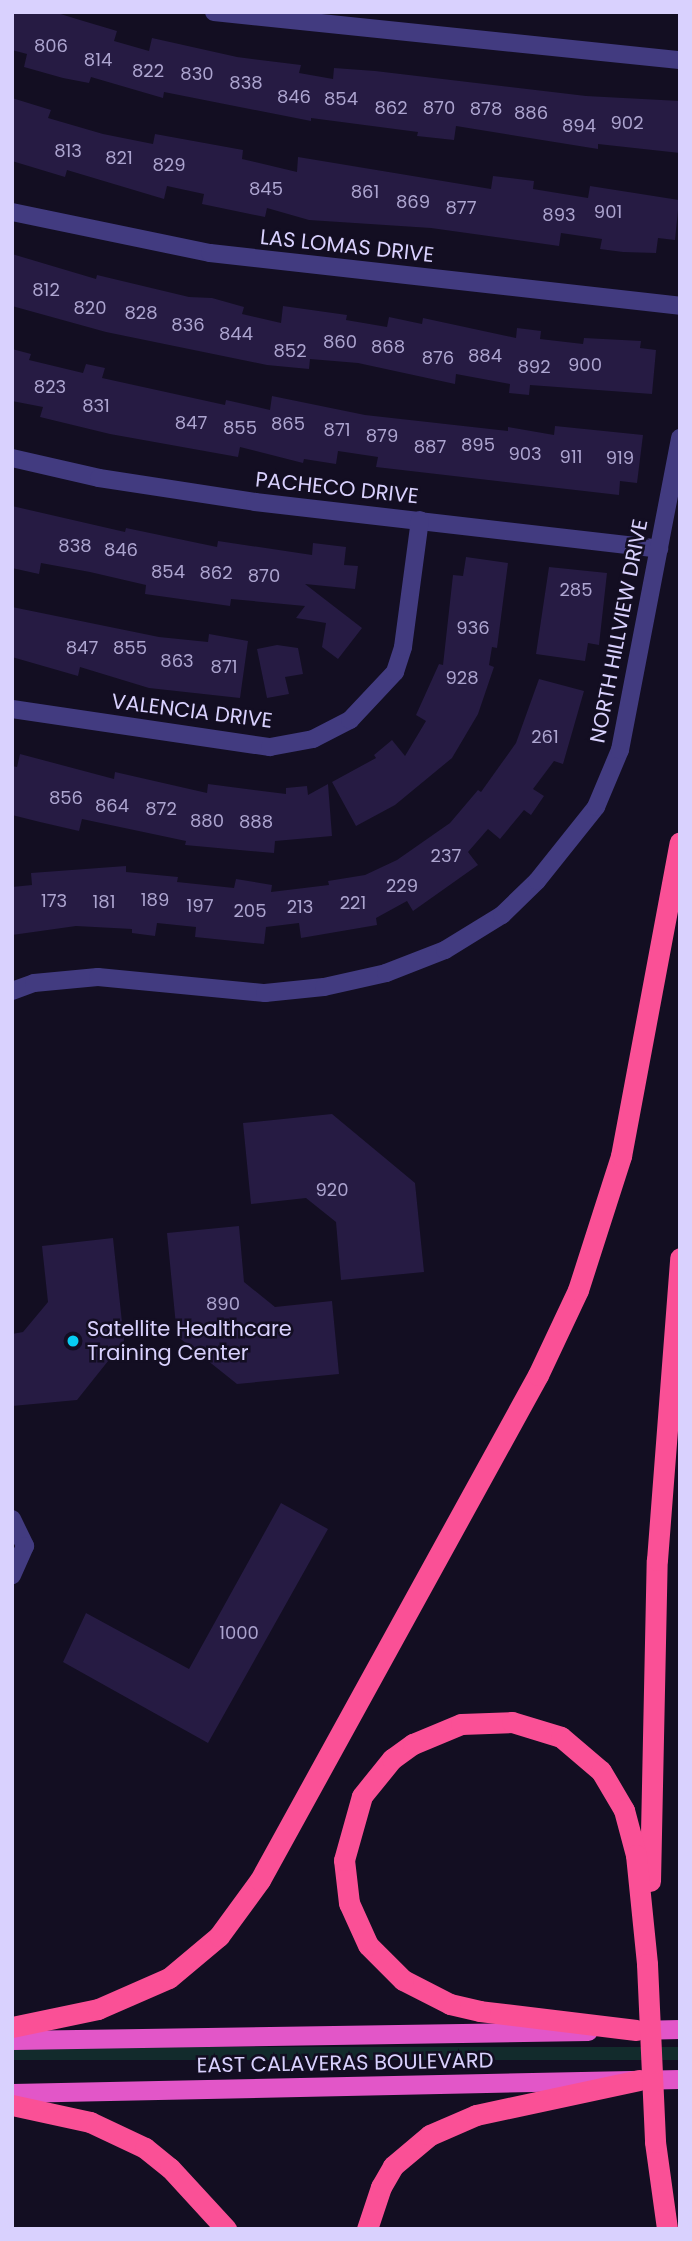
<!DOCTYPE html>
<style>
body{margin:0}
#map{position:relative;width:692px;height:2241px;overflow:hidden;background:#130e22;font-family:Poppins,sans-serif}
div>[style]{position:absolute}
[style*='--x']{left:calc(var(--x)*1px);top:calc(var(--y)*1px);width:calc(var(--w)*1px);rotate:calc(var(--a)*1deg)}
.green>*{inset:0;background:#122b2c;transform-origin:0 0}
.building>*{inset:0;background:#261b43}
.minor>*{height:18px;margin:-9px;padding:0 9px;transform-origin:9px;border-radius:9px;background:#423b80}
.tertiary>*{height:18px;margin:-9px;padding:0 9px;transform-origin:9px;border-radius:9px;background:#423b80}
.trunk>*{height:19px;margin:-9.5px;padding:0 9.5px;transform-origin:9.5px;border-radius:9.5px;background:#e256c8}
.motorway>*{height:21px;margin:-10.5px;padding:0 10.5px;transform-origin:10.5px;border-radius:10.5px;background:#fa5096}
.motorway-bridge>*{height:21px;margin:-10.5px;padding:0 10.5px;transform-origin:10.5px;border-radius:10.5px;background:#fa5096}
.dots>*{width:19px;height:19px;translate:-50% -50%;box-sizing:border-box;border:4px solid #130e22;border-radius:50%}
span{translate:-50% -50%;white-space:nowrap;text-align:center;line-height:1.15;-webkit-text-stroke:5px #130e22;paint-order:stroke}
.number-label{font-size:18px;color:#aca4cf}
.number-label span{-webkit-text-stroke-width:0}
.street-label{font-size:21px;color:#d9d1fe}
.poi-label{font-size:21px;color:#d9d1fe}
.left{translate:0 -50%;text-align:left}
.frame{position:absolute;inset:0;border:14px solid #d9d1fe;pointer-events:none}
</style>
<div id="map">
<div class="green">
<div style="left:680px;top:2047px;width:13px;height:668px;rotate:90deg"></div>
</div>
<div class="building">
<div style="clip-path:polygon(12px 12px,54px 12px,80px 20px,117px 31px,114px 41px,149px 51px,152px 38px,237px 57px,301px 65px,299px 73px,333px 79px,334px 68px,375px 71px,586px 96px,680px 101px,680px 153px,598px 144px,598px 149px,456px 126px,454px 140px,417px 136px,418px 132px,311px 118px,311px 121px,164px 92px,163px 98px,91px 77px,89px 83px,63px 78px,24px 67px,27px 54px,12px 50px)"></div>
<div style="clip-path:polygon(12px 98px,51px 110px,48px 118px,103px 134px,153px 144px,155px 134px,243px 150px,242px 159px,297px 172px,298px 157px,491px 189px,493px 176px,534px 181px,533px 189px,588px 198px,590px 186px,679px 200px,675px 240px,658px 238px,656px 253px,623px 252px,600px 249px,602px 239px,561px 233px,559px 246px,431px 228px,309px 220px,267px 208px,265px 217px,202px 204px,204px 194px,167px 186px,164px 199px,67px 170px,65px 177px,12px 161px)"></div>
<div style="clip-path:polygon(12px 254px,96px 279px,97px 275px,189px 297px,212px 298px,244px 307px,242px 314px,281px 323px,283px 306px,347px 315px,346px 320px,387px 327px,389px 317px,422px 324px,423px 318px,516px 338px,517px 328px,541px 331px,540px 339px,583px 344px,584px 338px,641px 341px,640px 348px,656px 350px,652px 394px,530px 385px,529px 395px,509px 393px,510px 384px,456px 374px,455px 384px,358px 363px,310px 359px,309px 369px,267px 365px,106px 332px,12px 306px)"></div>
<div style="clip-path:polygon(12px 349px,31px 354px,29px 360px,83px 373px,86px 364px,105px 368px,102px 378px,225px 405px,226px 400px,270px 410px,272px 396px,365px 415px,508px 431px,508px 427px,554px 435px,555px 426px,643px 435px,637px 483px,620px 481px,619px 495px,376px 467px,378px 457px,338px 451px,336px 464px,304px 459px,303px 463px,240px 447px,238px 457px,110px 434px,40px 417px,43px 407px,12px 401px)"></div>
<div style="clip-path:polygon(12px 506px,125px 532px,126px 528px,217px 547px,218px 541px,312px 555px,313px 543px,346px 547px,344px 565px,358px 566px,355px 589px,305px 584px,362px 628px,338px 659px,322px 647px,326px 623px,296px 618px,305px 606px,231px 599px,230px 606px,145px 594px,146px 585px,90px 572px,41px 563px,39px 574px,12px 568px)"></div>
<div style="clip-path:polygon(466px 557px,508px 563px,497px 648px,492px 647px,489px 665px,494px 667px,478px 714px,452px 758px,395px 805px,356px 826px,332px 782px,376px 758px,374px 755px,392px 740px,405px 756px,426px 721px,416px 715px,439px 664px,443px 665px,453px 575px,463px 576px)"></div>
<div style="clip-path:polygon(549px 567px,607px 573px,599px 645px,588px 643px,585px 661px,536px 654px)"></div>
<div style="clip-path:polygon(12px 607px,159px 637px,208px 642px,209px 634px,248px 641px,240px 698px,149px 688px,80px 667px,78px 676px,12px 657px)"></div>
<div style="clip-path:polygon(277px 645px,298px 648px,303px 674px,285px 677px,289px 694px,267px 698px,257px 649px)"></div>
<div style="clip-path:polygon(539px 679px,584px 691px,563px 764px,554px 761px,533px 789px,544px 796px,531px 815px,524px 810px,500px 839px,488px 829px,468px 852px,478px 865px,413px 911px,407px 901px,376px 918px,377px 925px,301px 938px,299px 923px,266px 927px,264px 944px,195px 937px,196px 927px,157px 923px,155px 936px,132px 933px,132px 929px,76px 926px,12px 935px,12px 887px,32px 885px,31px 873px,126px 866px,126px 872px,178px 877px,177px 882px,234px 888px,236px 879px,272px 885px,271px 892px,329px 885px,328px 881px,365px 875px,397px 860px,450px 823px,478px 790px,481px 792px,516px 743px)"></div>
<div style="clip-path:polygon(20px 754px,114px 779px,115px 772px,207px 793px,208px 784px,286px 794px,286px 788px,307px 786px,308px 795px,328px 784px,332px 836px,275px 841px,274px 853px,185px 845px,186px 841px,82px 819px,79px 831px,40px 822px,12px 815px,12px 766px,17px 767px)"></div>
<div style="clip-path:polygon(332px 1114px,415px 1183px,424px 1272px,341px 1280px,336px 1222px,306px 1198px,251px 1204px,243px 1123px)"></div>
<div style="clip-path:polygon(239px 1226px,244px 1282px,275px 1307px,332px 1301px,339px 1374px,237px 1384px,177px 1336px,167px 1233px)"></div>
<div style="clip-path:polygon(113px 1238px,124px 1341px,77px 1400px,12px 1406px,12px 1334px,23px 1332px,48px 1302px,42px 1246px)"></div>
<div style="clip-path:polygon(281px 1503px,328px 1529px,208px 1743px,63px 1662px,86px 1613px,189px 1669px)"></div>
</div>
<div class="minor">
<div style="--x:214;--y:12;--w:468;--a:5.9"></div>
<div style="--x:12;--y:212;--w:202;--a:11.7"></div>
<div style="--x:210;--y:253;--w:473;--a:6.4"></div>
<div style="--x:12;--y:458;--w:89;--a:12.9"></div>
<div style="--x:99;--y:478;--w:158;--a:8.7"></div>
<div style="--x:255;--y:502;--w:407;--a:6.6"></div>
<div style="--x:12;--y:709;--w:261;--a:8.4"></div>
<div style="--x:270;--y:747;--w:44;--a:-10.5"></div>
<div style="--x:313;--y:739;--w:42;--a:-27.2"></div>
<div style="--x:350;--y:720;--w:66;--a:-46.8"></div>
<div style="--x:395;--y:672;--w:26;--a:-72"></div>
<div style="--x:403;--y:647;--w:128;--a:-82.4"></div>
<div style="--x:12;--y:1519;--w:30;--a:64"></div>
<div style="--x:25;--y:1546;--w:32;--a:114"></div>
</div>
<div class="tertiary">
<div style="--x:12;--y:991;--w:23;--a:-20"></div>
<div style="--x:34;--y:983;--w:64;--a:-5.4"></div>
<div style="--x:98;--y:977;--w:168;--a:5.5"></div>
<div style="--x:265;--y:993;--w:59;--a:-5.8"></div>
<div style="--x:324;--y:987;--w:64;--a:-12.7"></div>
<div style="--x:386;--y:973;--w:63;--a:-21.3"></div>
<div style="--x:445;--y:950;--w:67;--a:-31.6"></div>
<div style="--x:502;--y:915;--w:49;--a:-44.2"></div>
<div style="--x:537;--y:881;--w:95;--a:-51.4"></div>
<div style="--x:596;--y:807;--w:62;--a:-67.2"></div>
<div style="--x:620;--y:750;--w:318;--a:-79.1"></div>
</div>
<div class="trunk">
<div style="--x:635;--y:2030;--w:45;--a:-1.3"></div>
<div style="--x:12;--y:2040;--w:576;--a:-0.9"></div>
<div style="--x:12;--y:2093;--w:668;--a:-1.2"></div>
</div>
<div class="motorway">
<div style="--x:650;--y:1881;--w:321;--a:-88.8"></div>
<div style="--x:657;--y:1560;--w:303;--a:-85.6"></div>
<div style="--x:12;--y:2027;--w:88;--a:-11.8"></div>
<div style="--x:98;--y:2009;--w:77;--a:-23.6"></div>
<div style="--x:169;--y:1978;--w:65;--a:-40"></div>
<div style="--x:219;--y:1936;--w:69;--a:-53.8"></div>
<div style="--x:260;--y:1880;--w:576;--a:-61.17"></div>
<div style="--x:538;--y:1375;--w:94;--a:-64.8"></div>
<div style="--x:578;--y:1290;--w:141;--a:-72.2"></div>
<div style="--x:621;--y:1156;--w:319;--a:-79.4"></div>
<div style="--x:636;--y:2030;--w:157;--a:-173.1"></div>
<div style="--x:480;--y:2011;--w:31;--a:-167"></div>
<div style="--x:450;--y:2004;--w:53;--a:-152.9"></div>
<div style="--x:403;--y:1980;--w:49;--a:-135"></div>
<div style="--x:368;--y:1945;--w:46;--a:-114.3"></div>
<div style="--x:349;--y:1903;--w:43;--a:-96.6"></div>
<div style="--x:344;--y:1860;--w:66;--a:-74.3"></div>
<div style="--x:362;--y:1796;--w:48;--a:-51"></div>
<div style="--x:392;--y:1759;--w:26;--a:-36"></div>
<div style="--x:413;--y:1744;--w:52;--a:-22.6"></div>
<div style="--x:461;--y:1724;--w:51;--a:-2.2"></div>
<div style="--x:512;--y:1722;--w:51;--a:17"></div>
<div style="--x:561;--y:1737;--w:52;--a:40.4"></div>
<div style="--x:601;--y:1771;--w:45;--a:59.5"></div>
<div style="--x:624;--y:1810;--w:47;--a:75.1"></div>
<div style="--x:636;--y:1855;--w:110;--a:84.2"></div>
<div style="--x:12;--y:2105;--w:80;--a:12.3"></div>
<div style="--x:90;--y:2122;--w:61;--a:25.3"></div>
<div style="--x:145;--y:2148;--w:32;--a:39"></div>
<div style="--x:170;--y:2168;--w:83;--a:47.4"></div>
<div style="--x:655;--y:2142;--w:88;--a:82.1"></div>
<div style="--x:367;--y:2229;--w:44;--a:-71.6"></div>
<div style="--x:381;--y:2187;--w:24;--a:-60"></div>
<div style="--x:393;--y:2166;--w:48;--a:-40"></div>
<div style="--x:430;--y:2135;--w:50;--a:-23.5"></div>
<div style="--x:476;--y:2115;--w:167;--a:-12.1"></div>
</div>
<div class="motorway-bridge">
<div style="--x:647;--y:1964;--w:178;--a:87.4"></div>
</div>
<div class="dots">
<div style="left:73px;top:1341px;background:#07cdf3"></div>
</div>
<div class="number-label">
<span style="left:51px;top:46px">806</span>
<span style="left:98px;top:60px">814</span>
<span style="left:148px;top:71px">822</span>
<span style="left:197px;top:74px">830</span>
<span style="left:246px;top:83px">838</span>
<span style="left:294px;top:97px">846</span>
<span style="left:341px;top:99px">854</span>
<span style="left:391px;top:108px">862</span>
<span style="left:439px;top:108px">870</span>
<span style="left:486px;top:109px">878</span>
<span style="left:531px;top:113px">886</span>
<span style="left:627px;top:123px">902</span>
<span style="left:579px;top:126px">894</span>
<span style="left:68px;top:151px">813</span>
<span style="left:119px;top:158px">821</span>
<span style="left:169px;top:165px">829</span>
<span style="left:266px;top:189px">845</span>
<span style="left:365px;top:192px">861</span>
<span style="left:413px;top:202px">869</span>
<span style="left:461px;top:208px">877</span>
<span style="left:608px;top:212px">901</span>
<span style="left:559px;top:215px">893</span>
<span style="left:46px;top:290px">812</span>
<span style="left:90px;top:308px">820</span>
<span style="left:141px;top:313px">828</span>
<span style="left:188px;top:325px">836</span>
<span style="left:236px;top:334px">844</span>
<span style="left:340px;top:342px">860</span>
<span style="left:388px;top:347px">868</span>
<span style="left:290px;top:351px">852</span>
<span style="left:485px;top:356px">884</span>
<span style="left:438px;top:358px">876</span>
<span style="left:585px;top:365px">900</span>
<span style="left:534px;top:367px">892</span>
<span style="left:50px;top:387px">823</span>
<span style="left:96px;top:406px">831</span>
<span style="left:191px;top:423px">847</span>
<span style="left:288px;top:424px">865</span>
<span style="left:240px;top:428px">855</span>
<span style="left:337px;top:430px">871</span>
<span style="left:382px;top:436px">879</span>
<span style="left:478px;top:445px">895</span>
<span style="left:430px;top:447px">887</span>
<span style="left:525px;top:454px">903</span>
<span style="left:571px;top:457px">911</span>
<span style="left:620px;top:458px">919</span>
<span style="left:75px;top:546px">838</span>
<span style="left:121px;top:550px">846</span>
<span style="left:168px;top:572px">854</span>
<span style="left:216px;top:573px">862</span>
<span style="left:264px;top:576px">870</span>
<span style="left:576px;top:590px">285</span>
<span style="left:473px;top:628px">936</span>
<span style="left:82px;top:648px">847</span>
<span style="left:130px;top:648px">855</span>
<span style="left:177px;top:661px">863</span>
<span style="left:224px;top:667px">871</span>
<span style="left:462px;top:678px">928</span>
<span style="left:545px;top:737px">261</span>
<span style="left:66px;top:798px">856</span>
<span style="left:112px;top:806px">864</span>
<span style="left:161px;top:809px">872</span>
<span style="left:207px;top:821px">880</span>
<span style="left:256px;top:822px">888</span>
<span style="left:446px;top:856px">237</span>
<span style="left:402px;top:886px">229</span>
<span style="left:155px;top:900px">189</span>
<span style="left:54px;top:901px">173</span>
<span style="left:104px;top:902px">181</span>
<span style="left:353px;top:903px">221</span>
<span style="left:200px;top:906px">197</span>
<span style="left:300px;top:907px">213</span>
<span style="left:250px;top:911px">205</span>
<span style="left:332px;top:1190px">920</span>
<span style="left:223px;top:1304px">890</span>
<span style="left:239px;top:1633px">1000</span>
</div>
<div class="street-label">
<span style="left:347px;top:246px;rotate:6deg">LAS LOMAS DRIVE</span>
<span style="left:337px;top:488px;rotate:6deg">PACHECO DRIVE</span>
<span style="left:619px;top:631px;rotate:-79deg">NORTH HILLVIEW DRIVE</span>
<span style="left:192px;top:711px;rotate:7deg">VALENCIA DRIVE</span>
<span style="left:345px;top:2063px;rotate:-1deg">EAST CALAVERAS BOULEVARD</span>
</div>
<div class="poi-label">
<span class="left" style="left:87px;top:1341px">Satellite Healthcare<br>Training Center</span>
</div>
<div class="frame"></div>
</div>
